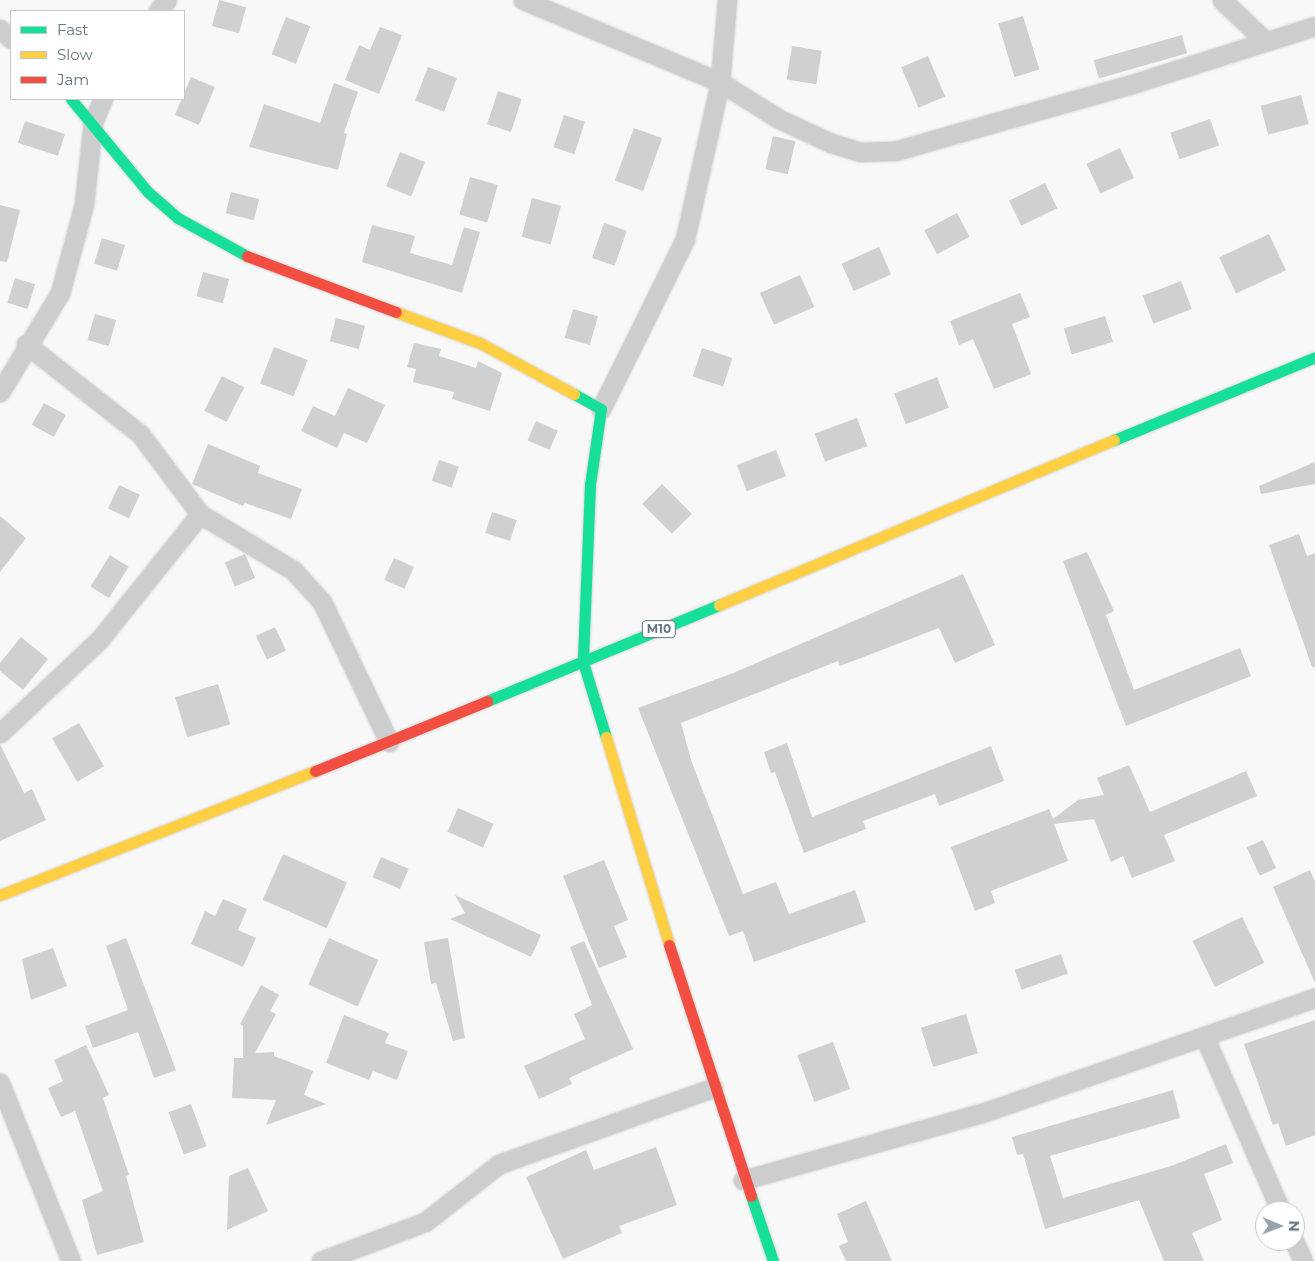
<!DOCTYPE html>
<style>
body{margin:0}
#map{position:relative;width:1315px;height:1261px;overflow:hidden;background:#f8f8f8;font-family:Montserrat,sans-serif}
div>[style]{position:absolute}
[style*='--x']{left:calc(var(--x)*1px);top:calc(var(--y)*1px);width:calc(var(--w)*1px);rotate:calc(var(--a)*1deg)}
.building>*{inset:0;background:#ced0d1;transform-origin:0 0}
.roads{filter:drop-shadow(0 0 1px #d4d5d6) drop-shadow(0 0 1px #d4d5d6)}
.street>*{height:19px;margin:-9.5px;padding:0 9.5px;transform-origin:9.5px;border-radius:9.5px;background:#cbcdce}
.fast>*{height:11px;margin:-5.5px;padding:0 5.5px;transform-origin:5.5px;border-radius:5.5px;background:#16e098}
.slow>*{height:11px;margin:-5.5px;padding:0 5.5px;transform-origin:5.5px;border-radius:5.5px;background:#ffcf43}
.jam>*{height:11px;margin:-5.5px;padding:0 5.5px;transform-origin:5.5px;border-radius:5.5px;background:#f24e42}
span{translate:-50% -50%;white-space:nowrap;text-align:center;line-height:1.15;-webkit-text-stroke:5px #fff;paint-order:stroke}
.shield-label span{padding:1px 4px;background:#fff;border:1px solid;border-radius:4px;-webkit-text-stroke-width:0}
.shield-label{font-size:12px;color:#657781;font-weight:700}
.legend{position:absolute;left:10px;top:10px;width:175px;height:90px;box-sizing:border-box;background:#fff;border:1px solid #c1c9cd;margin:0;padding:6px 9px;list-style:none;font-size:15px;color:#657781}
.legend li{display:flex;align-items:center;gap:10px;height:25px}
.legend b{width:25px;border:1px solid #c1c9cd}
.north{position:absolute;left:1255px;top:1201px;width:50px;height:50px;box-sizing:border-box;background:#fff;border:1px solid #c1c9cd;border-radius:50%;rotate:91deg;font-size:14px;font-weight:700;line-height:20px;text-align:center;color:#657781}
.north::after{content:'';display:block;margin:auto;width:18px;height:22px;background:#98a4ab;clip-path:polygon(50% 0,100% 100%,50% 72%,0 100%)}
</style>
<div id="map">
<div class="building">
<div style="left:219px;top:0;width:28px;height:27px;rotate:15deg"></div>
<div style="left:1023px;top:16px;width:56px;height:26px;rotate:73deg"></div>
<div style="left:286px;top:17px;width:26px;height:40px;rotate:21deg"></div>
<div style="clip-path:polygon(380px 27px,402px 35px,379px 94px,345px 80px,359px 45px,370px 50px)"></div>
<div style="left:1182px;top:35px;width:19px;height:92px;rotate:74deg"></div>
<div style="left:792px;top:46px;width:30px;height:34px;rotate:9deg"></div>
<div style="left:928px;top:56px;width:44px;height:29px;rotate:67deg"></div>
<div style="left:428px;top:67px;width:31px;height:36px;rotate:21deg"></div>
<div style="left:191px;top:77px;width:26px;height:41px;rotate:23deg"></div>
<div style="clip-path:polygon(334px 83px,358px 92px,344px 133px,347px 134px,338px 170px,249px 147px,264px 104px,320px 123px)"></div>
<div style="left:498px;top:91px;width:25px;height:35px;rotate:18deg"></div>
<div style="left:1301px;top:95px;width:30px;height:42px;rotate:75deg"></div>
<div style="left:564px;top:115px;width:22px;height:34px;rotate:18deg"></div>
<div style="left:1210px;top:119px;width:28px;height:42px;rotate:71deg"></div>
<div style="left:25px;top:121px;width:42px;height:23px;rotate:18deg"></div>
<div style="left:634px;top:128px;width:30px;height:56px;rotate:20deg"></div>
<div style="left:773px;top:136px;width:23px;height:34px;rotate:13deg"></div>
<div style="left:1120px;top:148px;width:33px;height:37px;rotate:65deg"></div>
<div style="left:400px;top:152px;width:27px;height:37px;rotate:22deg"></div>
<div style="left:470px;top:177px;width:29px;height:39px;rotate:16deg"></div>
<div style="left:1045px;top:183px;width:28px;height:40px;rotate:64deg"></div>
<div style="left:231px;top:192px;width:29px;height:22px;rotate:14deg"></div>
<div style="left:532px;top:198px;width:30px;height:40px;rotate:15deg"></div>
<div style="clip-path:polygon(0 205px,20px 210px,7px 262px,0 261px)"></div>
<div style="left:957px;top:213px;width:27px;height:37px;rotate:62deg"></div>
<div style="left:604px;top:223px;width:24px;height:37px;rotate:19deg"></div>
<div style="clip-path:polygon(372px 225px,415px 236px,410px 253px,452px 265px,464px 227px,480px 232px,462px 293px,362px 262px)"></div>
<div style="left:1269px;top:234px;width:40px;height:55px;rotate:65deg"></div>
<div style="left:102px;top:238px;width:24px;height:27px;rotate:17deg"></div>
<div style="left:879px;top:247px;width:30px;height:41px;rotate:66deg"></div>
<div style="left:203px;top:272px;width:27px;height:25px;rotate:15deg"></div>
<div style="left:800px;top:275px;width:35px;height:44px;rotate:66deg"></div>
<div style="left:15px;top:278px;width:21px;height:26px;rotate:17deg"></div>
<div style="left:1181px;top:281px;width:30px;height:41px;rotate:69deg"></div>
<div style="clip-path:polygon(1020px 293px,1030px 317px,1012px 324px,1031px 374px,994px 389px,973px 339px,959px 345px,950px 321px)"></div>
<div style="left:573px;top:309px;width:26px;height:30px;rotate:16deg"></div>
<div style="left:95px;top:314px;width:22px;height:27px;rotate:16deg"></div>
<div style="left:1105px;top:316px;width:27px;height:43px;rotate:73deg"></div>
<div style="left:336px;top:318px;width:30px;height:24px;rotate:15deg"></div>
<div style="clip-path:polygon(414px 343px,441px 349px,439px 356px,476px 368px,478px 361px,502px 373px,490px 411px,452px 399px,454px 392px,413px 382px,416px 369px,407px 367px)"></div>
<div style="left:274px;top:347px;width:36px;height:39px;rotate:21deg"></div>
<div style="left:702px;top:348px;width:32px;height:30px;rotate:18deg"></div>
<div style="left:222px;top:376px;width:25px;height:39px;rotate:27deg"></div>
<div style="left:937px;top:377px;width:33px;height:46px;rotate:69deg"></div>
<div style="clip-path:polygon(348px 388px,385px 405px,367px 443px,344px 433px,337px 448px,301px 431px,313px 406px,335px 416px)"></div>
<div style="left:44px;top:403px;width:25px;height:25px;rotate:29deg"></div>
<div style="left:857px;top:418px;width:30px;height:45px;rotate:70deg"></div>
<div style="left:536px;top:421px;width:24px;height:21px;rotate:24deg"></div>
<div style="clip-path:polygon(208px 444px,260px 466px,258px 473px,302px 489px,291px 519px,245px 503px,243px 506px,192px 484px)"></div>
<div style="left:776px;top:450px;width:28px;height:42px;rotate:69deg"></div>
<div style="left:439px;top:460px;width:21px;height:22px;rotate:19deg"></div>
<div style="clip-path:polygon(1315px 462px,1315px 484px,1261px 494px,1259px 486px)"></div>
<div style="left:662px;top:484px;width:42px;height:28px;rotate:45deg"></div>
<div style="left:119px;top:485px;width:23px;height:26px;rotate:25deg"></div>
<div style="left:492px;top:512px;width:26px;height:22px;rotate:18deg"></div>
<div style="clip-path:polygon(0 516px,26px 538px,0 572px)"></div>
<div style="clip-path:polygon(1299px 534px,1307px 556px,1315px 553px,1315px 667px,1312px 667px,1269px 545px)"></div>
<div style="clip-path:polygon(1087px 552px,1114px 611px,1106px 615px,1134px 690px,1240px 648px,1251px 676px,1126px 726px,1063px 561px)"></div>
<div style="left:245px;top:554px;width:26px;height:22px;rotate:67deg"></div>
<div style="left:110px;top:555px;width:22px;height:37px;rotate:32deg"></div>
<div style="left:394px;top:558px;width:22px;height:24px;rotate:24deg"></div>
<div style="clip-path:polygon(963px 574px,995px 645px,955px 663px,939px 628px,840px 666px,838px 661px,681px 723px,692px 763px,743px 894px,776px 882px,789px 914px,855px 890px,866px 922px,754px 962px,743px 931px,729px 936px,638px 708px,733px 673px)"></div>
<div style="left:275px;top:627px;width:26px;height:21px;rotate:65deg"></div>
<div style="clip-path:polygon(21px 637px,48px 659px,23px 690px,0 671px,0 663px)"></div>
<div style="left:218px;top:684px;width:42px;height:45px;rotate:73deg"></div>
<div style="left:79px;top:723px;width:50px;height:31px;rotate:60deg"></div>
<div style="clip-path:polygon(787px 743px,812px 817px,991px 746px,1004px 781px,939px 806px,935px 794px,863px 821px,866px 829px,804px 853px,775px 772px,771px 773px,764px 752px)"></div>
<div style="clip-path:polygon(0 744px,24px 793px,32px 789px,46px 820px,0 841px)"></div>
<div style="clip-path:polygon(1129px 765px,1150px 812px,1246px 771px,1257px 796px,1164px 835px,1175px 861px,1132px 878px,1123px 856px,1111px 862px,1094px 819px,1054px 824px,1068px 861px,991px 891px,995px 903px,975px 911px,951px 847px,1049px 809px,1053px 819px,1078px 800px,1104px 795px,1097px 778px)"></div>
<div style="left:458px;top:808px;width:39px;height:26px;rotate:24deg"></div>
<div style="left:1263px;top:840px;width:31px;height:18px;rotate:65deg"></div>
<div style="left:283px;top:854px;width:70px;height:50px;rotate:24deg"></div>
<div style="left:381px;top:857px;width:30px;height:22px;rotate:23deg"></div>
<div style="clip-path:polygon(604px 860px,628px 920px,614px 926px,627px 957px,599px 968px,563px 876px)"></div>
<div style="clip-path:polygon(1310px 870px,1315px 882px,1315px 983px,1273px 887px)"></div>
<div style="clip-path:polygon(455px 895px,541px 935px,531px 957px,450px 919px,465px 913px)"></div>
<div style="clip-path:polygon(223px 899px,247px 909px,238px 930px,256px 938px,243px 967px,191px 944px,205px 911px,215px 916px)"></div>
<div style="left:1242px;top:917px;width:51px;height:55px;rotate:64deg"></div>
<div style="clip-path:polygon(126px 938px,176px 1070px,154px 1078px,138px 1032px,93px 1048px,85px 1026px,128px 1010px,106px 946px)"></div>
<div style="left:329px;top:938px;width:54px;height:51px;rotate:24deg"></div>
<div style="clip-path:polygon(448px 938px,465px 1038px,453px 1041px,436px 983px,431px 984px,424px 942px)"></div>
<div style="clip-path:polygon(584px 941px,633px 1049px,569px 1078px,572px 1084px,539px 1099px,524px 1066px,585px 1039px,574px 1014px,592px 1005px,570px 947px)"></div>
<div style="clip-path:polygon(53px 948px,67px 986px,31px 1000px,22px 959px)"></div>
<div style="left:1061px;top:954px;width:21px;height:49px;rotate:71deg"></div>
<div style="clip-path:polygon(261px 985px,279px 995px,270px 1011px,276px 1014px,255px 1053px,274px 1052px,274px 1056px,313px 1071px,304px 1095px,326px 1104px,266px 1125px,276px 1100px,232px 1098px,234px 1058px,243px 1058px,243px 1026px,240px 1024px)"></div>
<div style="left:966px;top:1014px;width:41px;height:47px;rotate:73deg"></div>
<div style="clip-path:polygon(344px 1015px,389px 1033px,385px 1043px,408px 1051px,397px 1080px,373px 1071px,369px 1080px,326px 1063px)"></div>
<div style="clip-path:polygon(1315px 1020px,1315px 1135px,1286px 1146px,1278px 1123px,1273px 1125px,1244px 1044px)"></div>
<div style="left:833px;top:1042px;width:50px;height:38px;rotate:70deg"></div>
<div style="clip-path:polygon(86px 1045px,109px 1095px,103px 1098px,129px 1175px,126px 1176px,144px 1242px,97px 1255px,82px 1200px,103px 1191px,75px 1111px,61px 1117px,48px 1088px,63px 1081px,54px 1060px)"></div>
<div style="clip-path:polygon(1173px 1090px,1180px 1118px,1050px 1156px,1063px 1198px,1174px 1165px,1226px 1144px,1233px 1163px,1204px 1174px,1222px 1220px,1192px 1233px,1204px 1261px,1164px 1261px,1139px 1200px,1045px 1229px,1023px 1154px,1017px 1155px,1012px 1137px)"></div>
<div style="left:191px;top:1104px;width:45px;height:24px;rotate:70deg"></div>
<div style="clip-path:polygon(656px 1147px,677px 1205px,619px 1226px,622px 1233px,563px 1259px,526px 1177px,586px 1150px,594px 1170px)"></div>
<div style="clip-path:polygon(248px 1168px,268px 1211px,227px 1230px,229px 1176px)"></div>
<div style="clip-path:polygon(866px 1201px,892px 1261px,846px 1261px,839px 1246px,848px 1242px,837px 1214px)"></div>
</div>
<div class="roads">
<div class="street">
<div style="--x:523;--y:0;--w:213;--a:22.6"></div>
<div style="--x:720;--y:82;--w:70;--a:32.1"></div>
<div style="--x:779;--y:119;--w:57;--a:24.8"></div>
<div style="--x:831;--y:143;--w:31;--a:17"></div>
<div style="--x:861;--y:152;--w:34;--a:-2"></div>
<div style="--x:895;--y:151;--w:54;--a:-16.1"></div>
<div style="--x:947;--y:136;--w:189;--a:-15.7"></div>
<div style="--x:1129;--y:85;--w:195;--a:-17.6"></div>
<div style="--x:1222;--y:0;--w:58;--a:43.6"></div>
<div style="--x:158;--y:11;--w:14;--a:-51"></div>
<div style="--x:0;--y:29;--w:15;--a:42"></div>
<div style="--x:26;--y:344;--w:145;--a:38.3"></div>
<div style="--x:140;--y:434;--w:100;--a:53.1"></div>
<div style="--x:200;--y:514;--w:109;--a:31.1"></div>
<div style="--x:293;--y:570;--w:43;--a:47.8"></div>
<div style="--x:322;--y:602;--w:155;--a:64.4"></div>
<div style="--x:0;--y:392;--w:116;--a:-58.8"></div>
<div style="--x:60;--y:293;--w:92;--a:-74.9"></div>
<div style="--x:84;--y:204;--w:82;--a:-83.7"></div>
<div style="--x:93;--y:122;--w:25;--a:-67"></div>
<div style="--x:601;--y:409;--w:190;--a:-63.7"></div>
<div style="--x:685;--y:239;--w:161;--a:-77.4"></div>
<div style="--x:720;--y:82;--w:82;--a:-85.1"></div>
<div style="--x:0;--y:733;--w:137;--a:-43.2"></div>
<div style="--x:100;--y:639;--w:160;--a:-51.3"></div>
<div style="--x:1205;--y:1038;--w:189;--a:66.3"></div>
<div style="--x:0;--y:1083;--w:192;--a:68.3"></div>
<div style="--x:743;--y:1180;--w:248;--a:-15.7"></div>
<div style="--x:982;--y:1113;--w:352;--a:-19.1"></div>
<div style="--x:1294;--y:1241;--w:22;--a:66"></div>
<div style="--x:321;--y:1261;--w:111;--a:-20.6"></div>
<div style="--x:425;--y:1222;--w:94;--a:-38.1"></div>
<div style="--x:499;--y:1164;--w:227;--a:-19.6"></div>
</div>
<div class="fast">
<div style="--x:71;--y:99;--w:121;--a:50.4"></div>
<div style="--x:148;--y:192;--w:40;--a:41"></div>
<div style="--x:178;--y:218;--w:79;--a:28.8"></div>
<div style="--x:574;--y:394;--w:31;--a:29"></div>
<div style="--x:601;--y:409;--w:76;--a:98.3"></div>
<div style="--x:590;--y:484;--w:178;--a:92.3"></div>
<div style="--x:583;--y:662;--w:78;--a:73"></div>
<div style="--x:1114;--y:440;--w:217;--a:-22.4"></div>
<div style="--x:487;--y:701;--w:251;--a:-22.5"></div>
<div style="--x:751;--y:1196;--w:69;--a:71.3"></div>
</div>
<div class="slow">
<div style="--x:396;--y:312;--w:90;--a:20.3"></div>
<div style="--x:480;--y:343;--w:107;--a:28.5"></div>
<div style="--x:719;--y:605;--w:428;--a:-22.7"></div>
<div style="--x:606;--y:737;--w:217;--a:73.1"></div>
<div style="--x:0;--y:895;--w:339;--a:-21.5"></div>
</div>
<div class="jam">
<div style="--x:247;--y:256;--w:159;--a:20.6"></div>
<div style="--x:315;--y:771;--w:186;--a:-22.1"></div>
<div style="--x:669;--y:945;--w:264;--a:71.9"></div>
</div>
</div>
<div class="shield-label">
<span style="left:659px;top:629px">M10</span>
</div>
<ul class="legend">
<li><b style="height:6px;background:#16e098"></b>Fast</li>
<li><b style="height:6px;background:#ffcf43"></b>Slow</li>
<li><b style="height:6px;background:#f24e42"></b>Jam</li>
</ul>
<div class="north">N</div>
</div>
